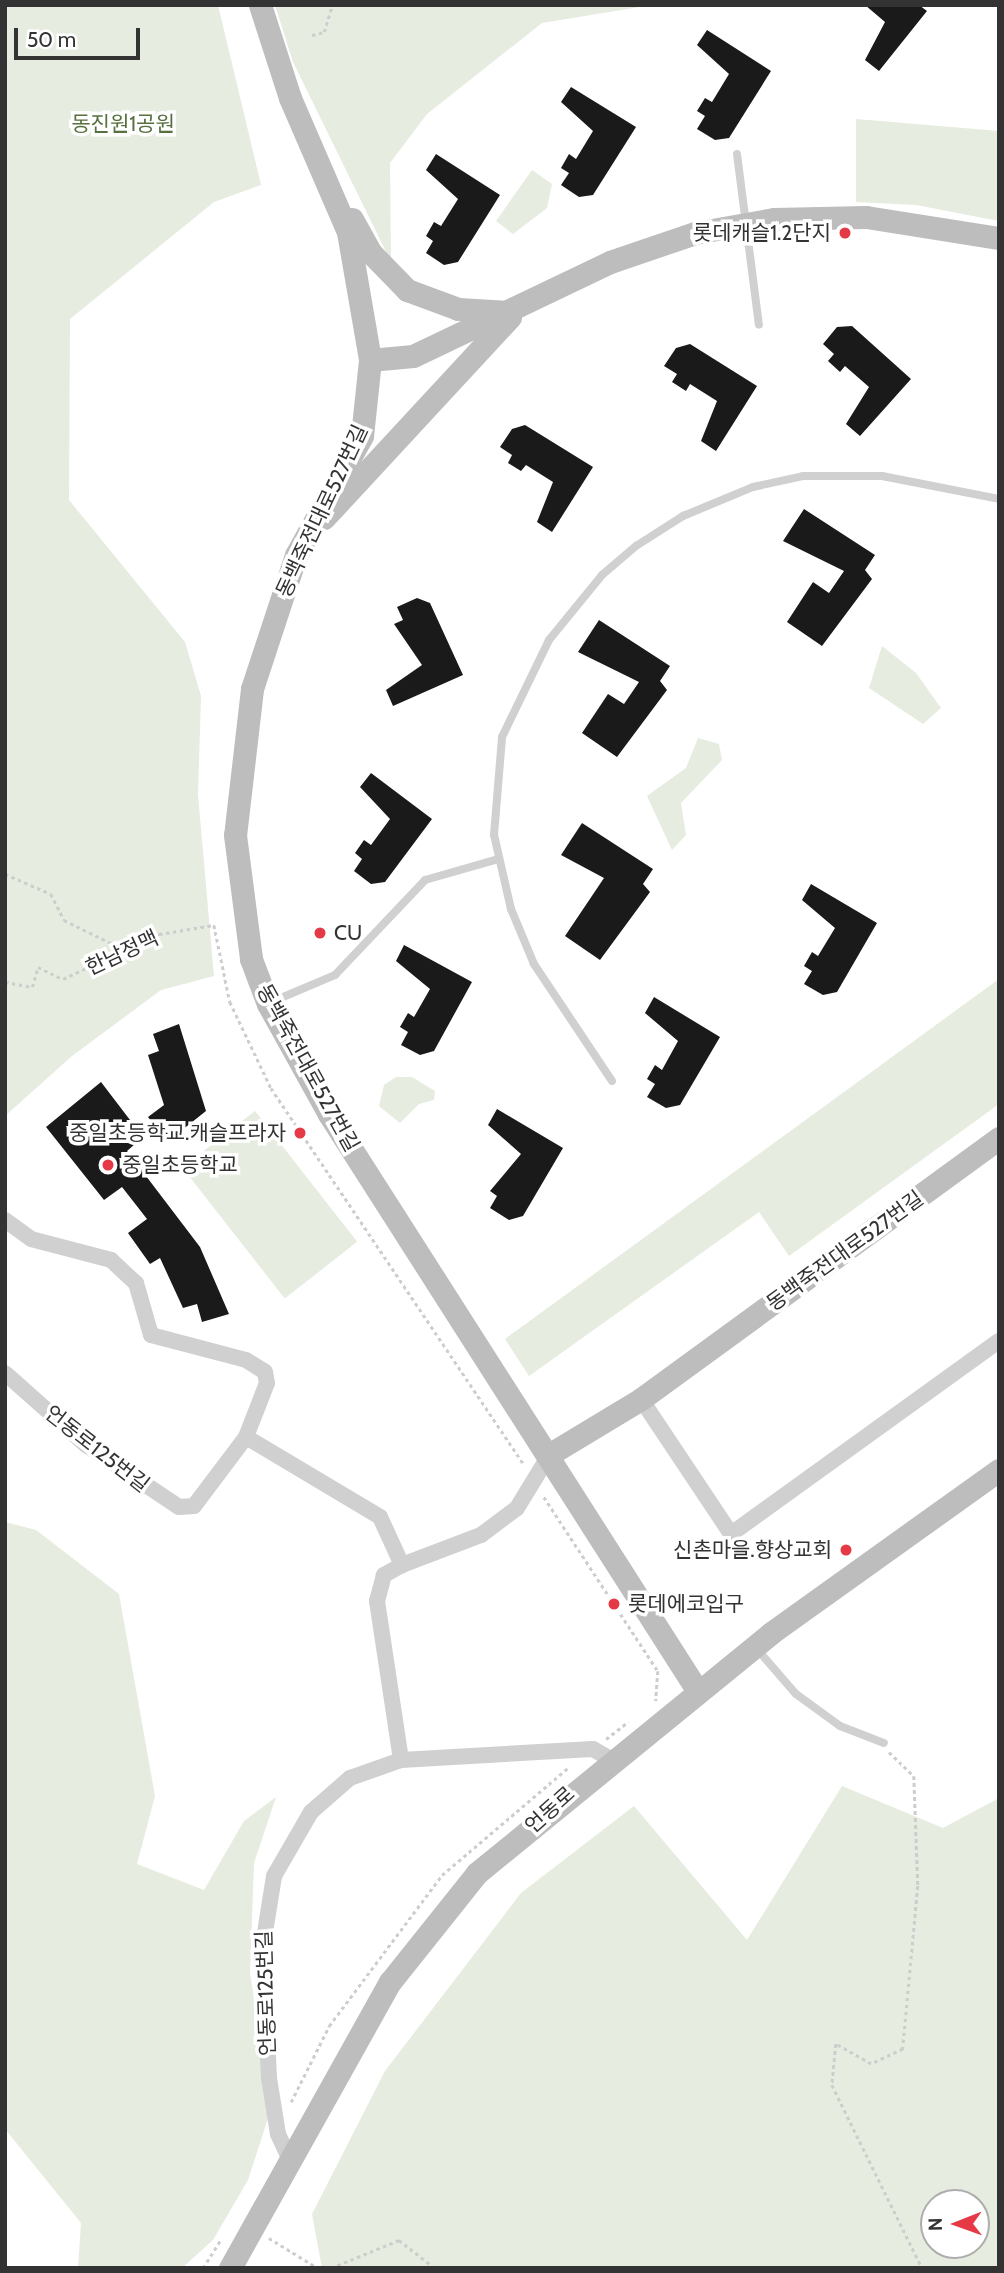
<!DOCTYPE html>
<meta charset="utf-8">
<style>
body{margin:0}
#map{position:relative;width:1004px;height:2273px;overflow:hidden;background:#fff;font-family:Cabin,"Noto Sans KR",sans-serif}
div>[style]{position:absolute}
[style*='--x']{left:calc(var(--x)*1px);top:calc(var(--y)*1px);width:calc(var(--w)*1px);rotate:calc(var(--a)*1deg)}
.green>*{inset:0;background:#e6ecdf;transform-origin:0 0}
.building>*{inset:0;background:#1a1a1a}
.path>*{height:2.5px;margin-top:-1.25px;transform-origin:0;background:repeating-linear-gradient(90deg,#cdcdcd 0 3.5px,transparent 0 7px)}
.lane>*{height:8px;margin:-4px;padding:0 4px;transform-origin:4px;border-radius:4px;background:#d0d0d0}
.street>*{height:16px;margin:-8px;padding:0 8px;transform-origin:8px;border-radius:8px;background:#d0d0d0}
.secondary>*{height:23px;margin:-11.5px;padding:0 11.5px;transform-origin:11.5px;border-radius:11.5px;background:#bdbdbd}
.dots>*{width:19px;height:19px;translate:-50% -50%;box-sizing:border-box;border:4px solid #fff;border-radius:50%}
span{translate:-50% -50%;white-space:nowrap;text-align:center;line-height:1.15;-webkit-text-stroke:7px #fff;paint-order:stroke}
.park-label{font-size:21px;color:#56703f}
.poi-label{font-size:21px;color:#333}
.right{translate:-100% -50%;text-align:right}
.left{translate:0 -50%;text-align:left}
.street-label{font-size:21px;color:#333}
.frame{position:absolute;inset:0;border:7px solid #333;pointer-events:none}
.north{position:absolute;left:920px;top:2189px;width:70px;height:70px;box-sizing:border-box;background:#fff;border:2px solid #adadad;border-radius:50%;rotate:269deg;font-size:19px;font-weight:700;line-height:28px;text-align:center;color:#333}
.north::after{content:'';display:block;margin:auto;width:24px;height:32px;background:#e63946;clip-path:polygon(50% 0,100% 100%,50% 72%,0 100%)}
.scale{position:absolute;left:14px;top:28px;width:126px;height:32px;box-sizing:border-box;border:4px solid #333;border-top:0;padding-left:9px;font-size:21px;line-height:24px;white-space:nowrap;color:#333;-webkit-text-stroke:5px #fff;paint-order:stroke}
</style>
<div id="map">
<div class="green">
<div style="clip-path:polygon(5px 5px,218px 5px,261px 185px,214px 202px,70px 319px,69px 500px,185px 642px,201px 696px,198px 795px,214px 976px,161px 990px,72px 1056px,5px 1116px)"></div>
<div style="clip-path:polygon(275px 5px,652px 5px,542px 23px,427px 114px,390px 163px,391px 262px,293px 62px)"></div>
<div style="clip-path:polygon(856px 119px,999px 131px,999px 221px,916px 205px,856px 202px)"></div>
<div style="clip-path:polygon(532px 170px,552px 184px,547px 208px,513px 234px,496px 221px)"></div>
<div style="clip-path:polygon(882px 646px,916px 673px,941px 708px,923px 724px,869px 688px)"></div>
<div style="clip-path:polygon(698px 738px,719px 744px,722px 760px,681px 803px,686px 835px,672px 850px,647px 796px,686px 768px)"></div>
<div style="clip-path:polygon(999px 979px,999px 1104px,789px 1256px,759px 1212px,529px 1376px,505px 1339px)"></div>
<div style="clip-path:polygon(396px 1077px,412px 1077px,435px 1091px,434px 1100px,419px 1104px,400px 1123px,379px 1106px,384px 1085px)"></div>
<div style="left:255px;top:1111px;width:166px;height:92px;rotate:52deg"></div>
<div style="clip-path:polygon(5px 1522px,36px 1530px,119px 1594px,155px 1796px,137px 1864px,204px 1890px,244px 1821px,276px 1797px,254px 1863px,250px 1973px,271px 2109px,248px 2180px,213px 2240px,182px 2268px,78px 2268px,81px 2223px,5px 2129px)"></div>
<div style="clip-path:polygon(evenodd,842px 1786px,943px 1828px,999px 1798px,999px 2268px,322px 2268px,312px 2214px,385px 2071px,521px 1893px,634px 1806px,747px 1940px,842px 1786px,934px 2203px,976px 2203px,976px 2245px,934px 2245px,934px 2203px)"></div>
</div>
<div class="building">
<div style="clip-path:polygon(865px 5px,919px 5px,927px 11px,879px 71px,865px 60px,885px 22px)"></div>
<div style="clip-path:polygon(707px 30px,771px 71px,729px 138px,715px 140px,697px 129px,705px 116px,697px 111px,705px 98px,712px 102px,729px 74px,697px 45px)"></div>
<div style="clip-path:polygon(571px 87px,636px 127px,593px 195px,579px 197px,561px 185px,569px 173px,561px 168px,569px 154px,576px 159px,593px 131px,561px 102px)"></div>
<div style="clip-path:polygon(436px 154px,500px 195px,458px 262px,444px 265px,426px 253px,433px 241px,426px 236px,434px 222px,441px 226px,458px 199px,426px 170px)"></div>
<div style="clip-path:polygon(852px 326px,911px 379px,860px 436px,846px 424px,869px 387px,845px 366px,840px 372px,828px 361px,834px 354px,823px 344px,837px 327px)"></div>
<div style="clip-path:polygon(690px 344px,757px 386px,716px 451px,701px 441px,717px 401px,690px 384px,686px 391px,672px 382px,677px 374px,664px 366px,676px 348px)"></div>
<div style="clip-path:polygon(525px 425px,593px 467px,552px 532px,537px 522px,553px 482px,526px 465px,521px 471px,508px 463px,512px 455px,500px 447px,512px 429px)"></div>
<div style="clip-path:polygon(804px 509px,875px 555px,865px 570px,872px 579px,822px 646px,787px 622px,813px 582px,829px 593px,844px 571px,783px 541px)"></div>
<div style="clip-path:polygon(417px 598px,430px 603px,463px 675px,393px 706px,386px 690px,422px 665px,394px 624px,403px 620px,397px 607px)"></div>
<div style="clip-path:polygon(599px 620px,670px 666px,660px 681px,667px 690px,617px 757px,582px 733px,608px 694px,624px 704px,639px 682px,578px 652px)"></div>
<div style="clip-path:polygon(371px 773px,432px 819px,385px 882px,371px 884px,354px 871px,362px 859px,355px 853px,364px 840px,371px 845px,390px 819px,360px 787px)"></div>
<div style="clip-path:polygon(582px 823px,653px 869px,643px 884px,650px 892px,600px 960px,565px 936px,604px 878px,561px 855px)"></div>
<div style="clip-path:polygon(811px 884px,877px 923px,837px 992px,823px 995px,804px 984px,812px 971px,804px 966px,812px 952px,818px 956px,835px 928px,802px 900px)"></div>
<div style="clip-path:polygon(404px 945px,472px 982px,434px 1051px,420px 1055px,401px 1045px,408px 1032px,400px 1027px,408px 1013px,414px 1017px,430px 989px,396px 961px)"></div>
<div style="clip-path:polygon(654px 997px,720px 1037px,680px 1105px,666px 1108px,647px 1097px,655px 1084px,647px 1079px,655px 1065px,662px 1070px,678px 1041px,645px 1013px)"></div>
<div style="clip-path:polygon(179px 1024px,206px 1111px,167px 1142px,148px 1117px,164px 1105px,148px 1055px,159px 1051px,153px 1034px)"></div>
<div style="clip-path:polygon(101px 1082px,143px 1137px,127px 1151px,200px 1247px,229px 1314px,202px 1322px,197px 1304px,183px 1308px,160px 1258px,150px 1264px,128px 1233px,147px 1219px,122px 1187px,104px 1200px,46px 1127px)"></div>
<div style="clip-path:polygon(497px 1109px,563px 1148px,523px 1216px,509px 1220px,490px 1208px,497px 1196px,490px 1191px,521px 1154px,488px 1125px)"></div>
</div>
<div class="path">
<div style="--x:312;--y:35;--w:12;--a:-14"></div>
<div style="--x:324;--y:32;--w:28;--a:-73"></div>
<div style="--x:5;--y:874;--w:50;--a:23.5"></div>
<div style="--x:51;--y:894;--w:29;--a:63"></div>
<div style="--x:64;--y:920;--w:68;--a:26.2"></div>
<div style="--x:5;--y:982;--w:27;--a:10"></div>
<div style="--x:32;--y:987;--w:21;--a:-73"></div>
<div style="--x:38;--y:967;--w:28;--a:26"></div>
<div style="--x:63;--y:979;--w:106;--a:-25.1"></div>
<div style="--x:159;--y:934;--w:56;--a:-9.3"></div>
<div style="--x:214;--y:925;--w:79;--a:78.3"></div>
<div style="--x:230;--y:1002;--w:95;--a:64.5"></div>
<div style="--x:271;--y:1088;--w:454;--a:56.1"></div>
<div style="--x:544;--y:1497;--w:208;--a:56.8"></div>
<div style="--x:658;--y:1671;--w:30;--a:94"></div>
<div style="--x:606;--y:1739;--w:28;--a:-38"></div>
<div style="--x:889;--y:1752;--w:35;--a:44"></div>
<div style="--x:914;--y:1776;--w:110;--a:87.9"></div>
<div style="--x:918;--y:1886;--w:164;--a:95.3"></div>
<div style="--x:903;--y:2049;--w:35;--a:155"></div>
<div style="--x:871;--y:2064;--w:40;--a:-150.3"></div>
<div style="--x:836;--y:2044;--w:41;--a:95.6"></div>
<div style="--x:832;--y:2085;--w:204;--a:63.8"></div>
<div style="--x:291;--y:2102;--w:85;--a:-63.4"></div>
<div style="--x:329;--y:2026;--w:189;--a:-53.2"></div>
<div style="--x:442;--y:1875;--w:168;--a:-40.4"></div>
<div style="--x:269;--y:2238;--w:57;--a:31.5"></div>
<div style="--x:203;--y:2268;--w:32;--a:-58"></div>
<div style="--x:331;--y:2268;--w:74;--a:-22.4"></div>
<div style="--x:399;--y:2240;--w:46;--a:37.9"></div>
</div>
<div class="lane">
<div style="--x:737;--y:154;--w:172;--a:82.7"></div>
<div style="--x:269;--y:1003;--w:72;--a:-23"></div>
<div style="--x:335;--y:975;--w:131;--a:-46.5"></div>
<div style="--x:425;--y:880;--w:76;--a:-16"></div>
<div style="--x:612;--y:1081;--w:141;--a:-123.7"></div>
<div style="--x:534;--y:964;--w:60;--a:-112.7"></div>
<div style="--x:511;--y:909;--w:76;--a:-102.9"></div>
<div style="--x:494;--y:835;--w:98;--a:-85.3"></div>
<div style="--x:502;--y:737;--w:108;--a:-64.1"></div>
<div style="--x:549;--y:640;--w:84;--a:-50.8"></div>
<div style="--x:602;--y:575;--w:45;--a:-40.5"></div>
<div style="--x:636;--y:546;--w:56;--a:-32.6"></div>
<div style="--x:683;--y:516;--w:76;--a:-22.5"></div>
<div style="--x:753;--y:487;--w:51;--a:-12.4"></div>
<div style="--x:803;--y:476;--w:79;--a:0"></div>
<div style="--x:882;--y:476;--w:119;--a:11.1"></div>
<div style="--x:756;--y:1648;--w:61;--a:49"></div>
<div style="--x:796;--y:1694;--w:54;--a:36"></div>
<div style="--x:840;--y:1726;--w:47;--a:21.1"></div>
</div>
<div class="street">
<div style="--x:5;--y:1220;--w:32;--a:36"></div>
<div style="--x:31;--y:1239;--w:83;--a:14.7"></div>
<div style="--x:111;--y:1260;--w:34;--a:43"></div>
<div style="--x:136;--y:1283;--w:54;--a:73.9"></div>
<div style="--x:151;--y:1335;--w:98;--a:14.7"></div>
<div style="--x:246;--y:1360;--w:22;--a:32"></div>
<div style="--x:265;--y:1372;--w:11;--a:80"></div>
<div style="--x:267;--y:1383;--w:58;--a:111.3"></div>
<div style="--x:246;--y:1437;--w:86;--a:127"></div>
<div style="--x:194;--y:1506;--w:15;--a:176"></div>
<div style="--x:179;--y:1507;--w:112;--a:-146.3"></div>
<div style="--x:86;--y:1445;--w:108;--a:-138.4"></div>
<div style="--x:641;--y:1399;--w:162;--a:56.3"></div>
<div style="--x:731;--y:1534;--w:330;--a:-35.8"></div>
<div style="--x:246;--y:1437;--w:156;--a:30.8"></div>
<div style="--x:380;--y:1517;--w:53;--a:65.4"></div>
<div style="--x:402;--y:1565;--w:21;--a:151"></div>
<div style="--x:384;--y:1575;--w:27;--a:105"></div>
<div style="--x:377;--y:1601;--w:161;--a:81.4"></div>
<div style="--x:402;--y:1565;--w:85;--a:-20.8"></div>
<div style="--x:481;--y:1535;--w:45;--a:-36.9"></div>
<div style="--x:517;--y:1508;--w:63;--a:-58.6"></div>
<div style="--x:291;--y:2162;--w:31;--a:-115"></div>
<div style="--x:278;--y:2134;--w:57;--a:-99.1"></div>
<div style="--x:269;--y:2078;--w:133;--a:-92.6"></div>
<div style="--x:263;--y:1945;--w:70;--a:-80.9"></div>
<div style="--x:274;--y:1876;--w:74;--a:-60"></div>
<div style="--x:311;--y:1812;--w:52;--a:-41.1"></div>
<div style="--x:350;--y:1778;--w:54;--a:-19.4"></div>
<div style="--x:401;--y:1760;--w:192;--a:-3.3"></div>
<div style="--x:593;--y:1749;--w:20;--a:30"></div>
</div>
<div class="secondary">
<div style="--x:260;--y:5;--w:98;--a:72.1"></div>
<div style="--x:290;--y:98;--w:146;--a:66.6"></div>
<div style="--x:348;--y:232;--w:130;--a:80.2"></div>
<div style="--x:370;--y:360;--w:76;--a:96"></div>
<div style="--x:362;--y:436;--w:136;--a:119"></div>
<div style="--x:296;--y:555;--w:141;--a:108.2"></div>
<div style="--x:252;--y:689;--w:147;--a:96.6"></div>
<div style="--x:235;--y:835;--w:125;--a:82.6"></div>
<div style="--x:251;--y:959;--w:48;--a:69.3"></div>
<div style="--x:268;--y:1004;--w:126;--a:61"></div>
<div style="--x:329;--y:1114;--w:684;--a:57.43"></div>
<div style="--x:352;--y:219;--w:39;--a:61"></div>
<div style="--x:371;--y:253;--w:52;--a:45.8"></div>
<div style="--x:407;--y:290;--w:54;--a:20.4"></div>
<div style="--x:458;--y:309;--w:52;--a:3.3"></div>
<div style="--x:370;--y:360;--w:43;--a:-5.3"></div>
<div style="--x:413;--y:356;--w:218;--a:-25.5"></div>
<div style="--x:610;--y:262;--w:90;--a:-18.8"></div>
<div style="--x:695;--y:233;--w:80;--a:-10"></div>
<div style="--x:774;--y:219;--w:92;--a:-1.2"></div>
<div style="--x:866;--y:217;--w:135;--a:9"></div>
<div style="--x:324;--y:518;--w:274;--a:-47.2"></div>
<div style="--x:550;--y:1454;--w:106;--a:-31.1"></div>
<div style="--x:641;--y:1399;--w:443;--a:-36.1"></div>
<div style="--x:230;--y:2268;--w:328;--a:-60.8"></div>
<div style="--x:390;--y:1982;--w:139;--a:-51.4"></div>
<div style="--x:477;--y:1873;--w:380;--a:-39.2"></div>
<div style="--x:771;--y:1633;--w:280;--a:-35.6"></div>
</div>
<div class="dots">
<div style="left:845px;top:233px;background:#e63946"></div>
<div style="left:320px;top:933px;background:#e63946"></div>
<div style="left:300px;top:1133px;background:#e63946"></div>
<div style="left:108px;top:1165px;background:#e63946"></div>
<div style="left:846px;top:1550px;background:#e63946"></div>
<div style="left:614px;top:1604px;background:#e63946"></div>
</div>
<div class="park-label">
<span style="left:123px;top:124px">동진원1공원</span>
</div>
<div class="poi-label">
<span class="right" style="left:831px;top:233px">롯데캐슬1.2단지</span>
<span class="left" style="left:334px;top:933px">CU</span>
<span class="right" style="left:286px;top:1133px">중일초등학교.캐슬프라자</span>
<span class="left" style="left:122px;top:1165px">중일초등학교</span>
<span class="right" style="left:832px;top:1550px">신촌마을.향상교회</span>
<span class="left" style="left:628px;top:1604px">롯데에코입구</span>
</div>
<div class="street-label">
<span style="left:322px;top:511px;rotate:-65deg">동백죽전대로527번길</span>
<span style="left:122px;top:953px;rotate:-25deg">한남정맥</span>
<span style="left:308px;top:1068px;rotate:61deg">동백죽전대로527번길</span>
<span style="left:845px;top:1251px;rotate:-36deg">동백죽전대로527번길</span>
<span style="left:97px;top:1449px;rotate:38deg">언동로125번길</span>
<span style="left:550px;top:1810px;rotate:-42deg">언동로</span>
<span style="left:266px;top:1993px;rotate:-92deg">언동로125번길</span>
</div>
<div class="frame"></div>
<div class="north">N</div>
<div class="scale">50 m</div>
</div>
